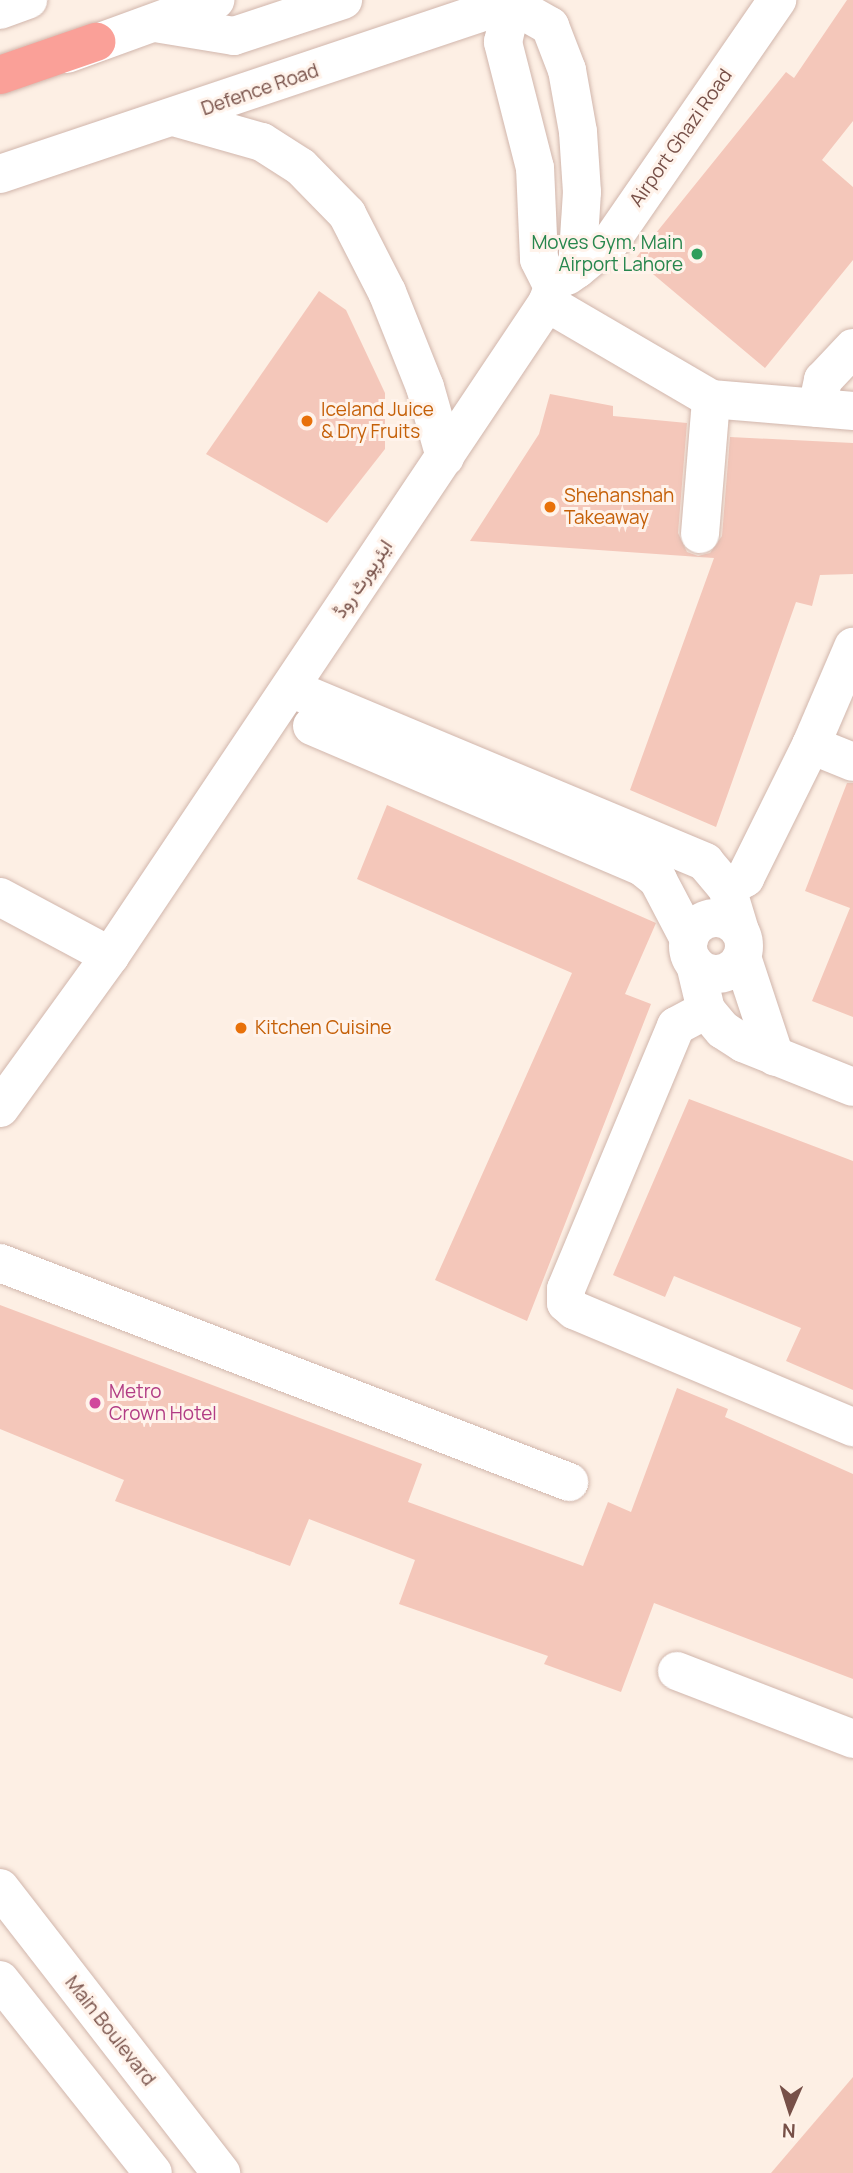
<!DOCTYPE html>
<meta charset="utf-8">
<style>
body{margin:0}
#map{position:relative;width:853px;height:2173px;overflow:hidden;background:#fdefe4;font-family:Manrope,Vazirmatn,sans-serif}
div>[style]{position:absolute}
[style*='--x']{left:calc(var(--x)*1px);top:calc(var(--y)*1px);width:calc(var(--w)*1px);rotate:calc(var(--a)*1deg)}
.building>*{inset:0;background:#f4c7ba}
.roads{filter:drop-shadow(0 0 2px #d1b6ac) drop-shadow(0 0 2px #d1b6ac)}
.street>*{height:38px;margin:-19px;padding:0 19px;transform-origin:19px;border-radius:19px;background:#fff}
.street>.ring{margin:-19px;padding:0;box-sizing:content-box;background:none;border:38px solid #fff;border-radius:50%}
.secondary>*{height:38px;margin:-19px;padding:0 19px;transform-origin:19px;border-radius:19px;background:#fff}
.highway>*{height:38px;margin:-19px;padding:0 19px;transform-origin:19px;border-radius:19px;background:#faa098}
.dots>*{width:19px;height:19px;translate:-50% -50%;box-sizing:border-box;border:4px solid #fff3eb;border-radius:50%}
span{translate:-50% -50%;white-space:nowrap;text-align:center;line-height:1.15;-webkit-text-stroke:6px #fff3eb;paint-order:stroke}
.street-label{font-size:19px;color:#775048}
.leisure-label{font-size:19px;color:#27864d}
.right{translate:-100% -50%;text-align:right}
.food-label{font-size:19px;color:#c56008}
.left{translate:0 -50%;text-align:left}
.hotel-label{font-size:19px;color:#b23c85}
.north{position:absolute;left:755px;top:2075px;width:70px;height:70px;-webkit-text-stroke:5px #fff3eb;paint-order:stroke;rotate:183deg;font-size:19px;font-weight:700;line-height:28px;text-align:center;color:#775048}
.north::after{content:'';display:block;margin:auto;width:24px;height:32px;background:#775048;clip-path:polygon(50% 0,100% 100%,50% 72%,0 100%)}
</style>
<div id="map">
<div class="building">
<div style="clip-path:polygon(847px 0,853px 0,853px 121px,822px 160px,853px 187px,853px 260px,765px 368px,635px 259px,786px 72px,794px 78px)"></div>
<div style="clip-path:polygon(319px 291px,346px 310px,385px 393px,385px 449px,327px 523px,206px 454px)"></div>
<div style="clip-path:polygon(550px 394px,613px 406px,613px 416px,687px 423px,678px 533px,687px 552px,698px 556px,710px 553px,722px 536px,730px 437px,853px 443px,853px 574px,820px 575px,812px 606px,796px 602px,716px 827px,630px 790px,714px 558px,470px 541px,539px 434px)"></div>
<div style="clip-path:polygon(847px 783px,853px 783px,853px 1017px,812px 1001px,850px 908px,805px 891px)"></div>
<div style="clip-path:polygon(387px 805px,656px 923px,625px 994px,651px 1004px,527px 1321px,435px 1280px,572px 973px,357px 879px)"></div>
<div style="clip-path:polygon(689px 1099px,853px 1161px,853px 1390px,786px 1361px,801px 1328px,674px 1276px,665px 1297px,613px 1275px)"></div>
<div style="clip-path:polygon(0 1305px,422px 1464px,408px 1502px,583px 1566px,608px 1502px,631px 1512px,677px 1388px,728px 1409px,725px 1417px,853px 1474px,853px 1679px,654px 1603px,621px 1692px,544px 1664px,548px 1656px,399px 1604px,415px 1560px,309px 1519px,290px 1566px,115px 1501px,124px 1480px,0 1429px)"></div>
<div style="clip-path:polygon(853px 2077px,853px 2173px,771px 2173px)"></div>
</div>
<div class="roads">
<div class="street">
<div style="--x:547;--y:303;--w:190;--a:30.3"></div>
<div style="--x:711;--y:399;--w:143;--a:4.8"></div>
<div style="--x:817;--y:408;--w:29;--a:-78"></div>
<div style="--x:823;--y:380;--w:44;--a:-46.8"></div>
<div style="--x:700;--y:534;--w:135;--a:-85.3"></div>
<div style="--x:290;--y:688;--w:450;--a:22.7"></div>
<div style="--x:705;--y:862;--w:34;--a:50"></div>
<div style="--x:727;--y:888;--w:45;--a:73.2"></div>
<div style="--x:312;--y:726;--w:358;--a:23.1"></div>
<div style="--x:641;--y:866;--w:22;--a:39"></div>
<div style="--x:658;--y:880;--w:67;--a:62.3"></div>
<div style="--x:811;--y:745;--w:45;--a:22"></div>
<div style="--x:727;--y:888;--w:21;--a:-29"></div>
<div style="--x:745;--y:878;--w:148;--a:-63.6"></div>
<div style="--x:811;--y:745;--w:107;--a:-66.8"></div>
<div style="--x:0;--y:897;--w:125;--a:28.2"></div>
<div class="ring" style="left:688px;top:918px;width:18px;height:18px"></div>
<div style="--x:742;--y:957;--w:105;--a:71.7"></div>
<div style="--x:695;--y:964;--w:47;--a:76.6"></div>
<div style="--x:706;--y:1010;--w:26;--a:50"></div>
<div style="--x:723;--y:1030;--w:24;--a:33"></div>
<div style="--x:743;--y:1043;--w:118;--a:21.8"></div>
<div style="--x:706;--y:1010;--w:34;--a:152"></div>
<div style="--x:676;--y:1026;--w:285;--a:112.7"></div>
<div style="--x:566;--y:1289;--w:14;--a:90"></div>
<div style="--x:566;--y:1303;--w:11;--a:41"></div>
<div style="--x:574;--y:1310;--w:303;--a:22.8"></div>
<div style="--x:0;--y:1263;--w:610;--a:21.05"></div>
<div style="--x:677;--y:1671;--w:189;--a:21.1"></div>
<div style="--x:0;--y:1888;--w:361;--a:52.2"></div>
<div style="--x:0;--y:1980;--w:246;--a:51.6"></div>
</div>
<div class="secondary">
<div style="--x:504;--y:0;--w:53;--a:29.5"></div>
<div style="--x:550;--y:26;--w:47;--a:68.9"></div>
<div style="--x:567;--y:70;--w:63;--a:79.9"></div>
<div style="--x:578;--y:132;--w:60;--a:86.2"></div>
<div style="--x:582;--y:192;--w:77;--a:93.7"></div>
<div style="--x:577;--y:269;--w:12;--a:145"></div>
<div style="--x:0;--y:10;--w:30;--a:-20"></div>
<div style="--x:155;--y:23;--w:80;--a:9.3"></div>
<div style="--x:234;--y:36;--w:115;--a:-18.3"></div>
<div style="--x:67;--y:54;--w:158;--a:-20"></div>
<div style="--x:177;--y:118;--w:88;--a:15.8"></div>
<div style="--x:262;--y:142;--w:46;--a:32.7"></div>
<div style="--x:301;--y:167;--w:66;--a:45.6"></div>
<div style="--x:347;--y:214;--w:88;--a:62.9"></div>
<div style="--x:387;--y:292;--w:102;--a:68.2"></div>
<div style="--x:425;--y:387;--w:73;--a:74.1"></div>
<div style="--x:0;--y:174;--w:547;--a:-18.53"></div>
<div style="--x:577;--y:269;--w:44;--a:-39.5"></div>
<div style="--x:611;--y:241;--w:293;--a:-55.4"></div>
<div style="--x:0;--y:1108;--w:188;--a:-54.1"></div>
<div style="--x:110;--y:956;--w:786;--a:-56.21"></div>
<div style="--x:547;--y:303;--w:17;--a:-69"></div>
<div style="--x:553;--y:287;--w:31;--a:-117"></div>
<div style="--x:539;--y:259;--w:91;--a:-92.5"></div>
<div style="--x:535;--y:168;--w:130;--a:-104.3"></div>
<div style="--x:503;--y:42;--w:43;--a:-76.6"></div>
</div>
<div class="highway">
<div style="--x:0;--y:75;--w:102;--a:-19"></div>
</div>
</div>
<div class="dots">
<div style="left:697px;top:254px;background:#2e9e5b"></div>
<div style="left:307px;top:421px;background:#e8710a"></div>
<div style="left:550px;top:507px;background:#e8710a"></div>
<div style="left:241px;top:1028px;background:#e8710a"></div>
<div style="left:95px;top:1403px;background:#d1479c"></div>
</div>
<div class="street-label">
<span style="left:260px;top:90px;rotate:-19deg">Defence Road</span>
<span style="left:681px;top:138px;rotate:-55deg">Airport Ghazi Road</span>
<span style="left:363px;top:579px;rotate:-56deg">ایئرپورٹ روڈ</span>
<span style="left:110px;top:2031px;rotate:52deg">Main Boulevard</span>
</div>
<div class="leisure-label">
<span class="right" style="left:683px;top:254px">Moves Gym, Main<br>Airport Lahore</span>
</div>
<div class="food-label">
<span class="left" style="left:321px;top:421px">Iceland Juice<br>&amp; Dry Fruits</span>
<span class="left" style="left:564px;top:507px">Shehanshah<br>Takeaway</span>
<span class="left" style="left:255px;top:1028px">Kitchen Cuisine</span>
</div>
<div class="hotel-label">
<span class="left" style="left:109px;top:1403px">Metro<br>Crown Hotel</span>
</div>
<div class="north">N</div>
</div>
